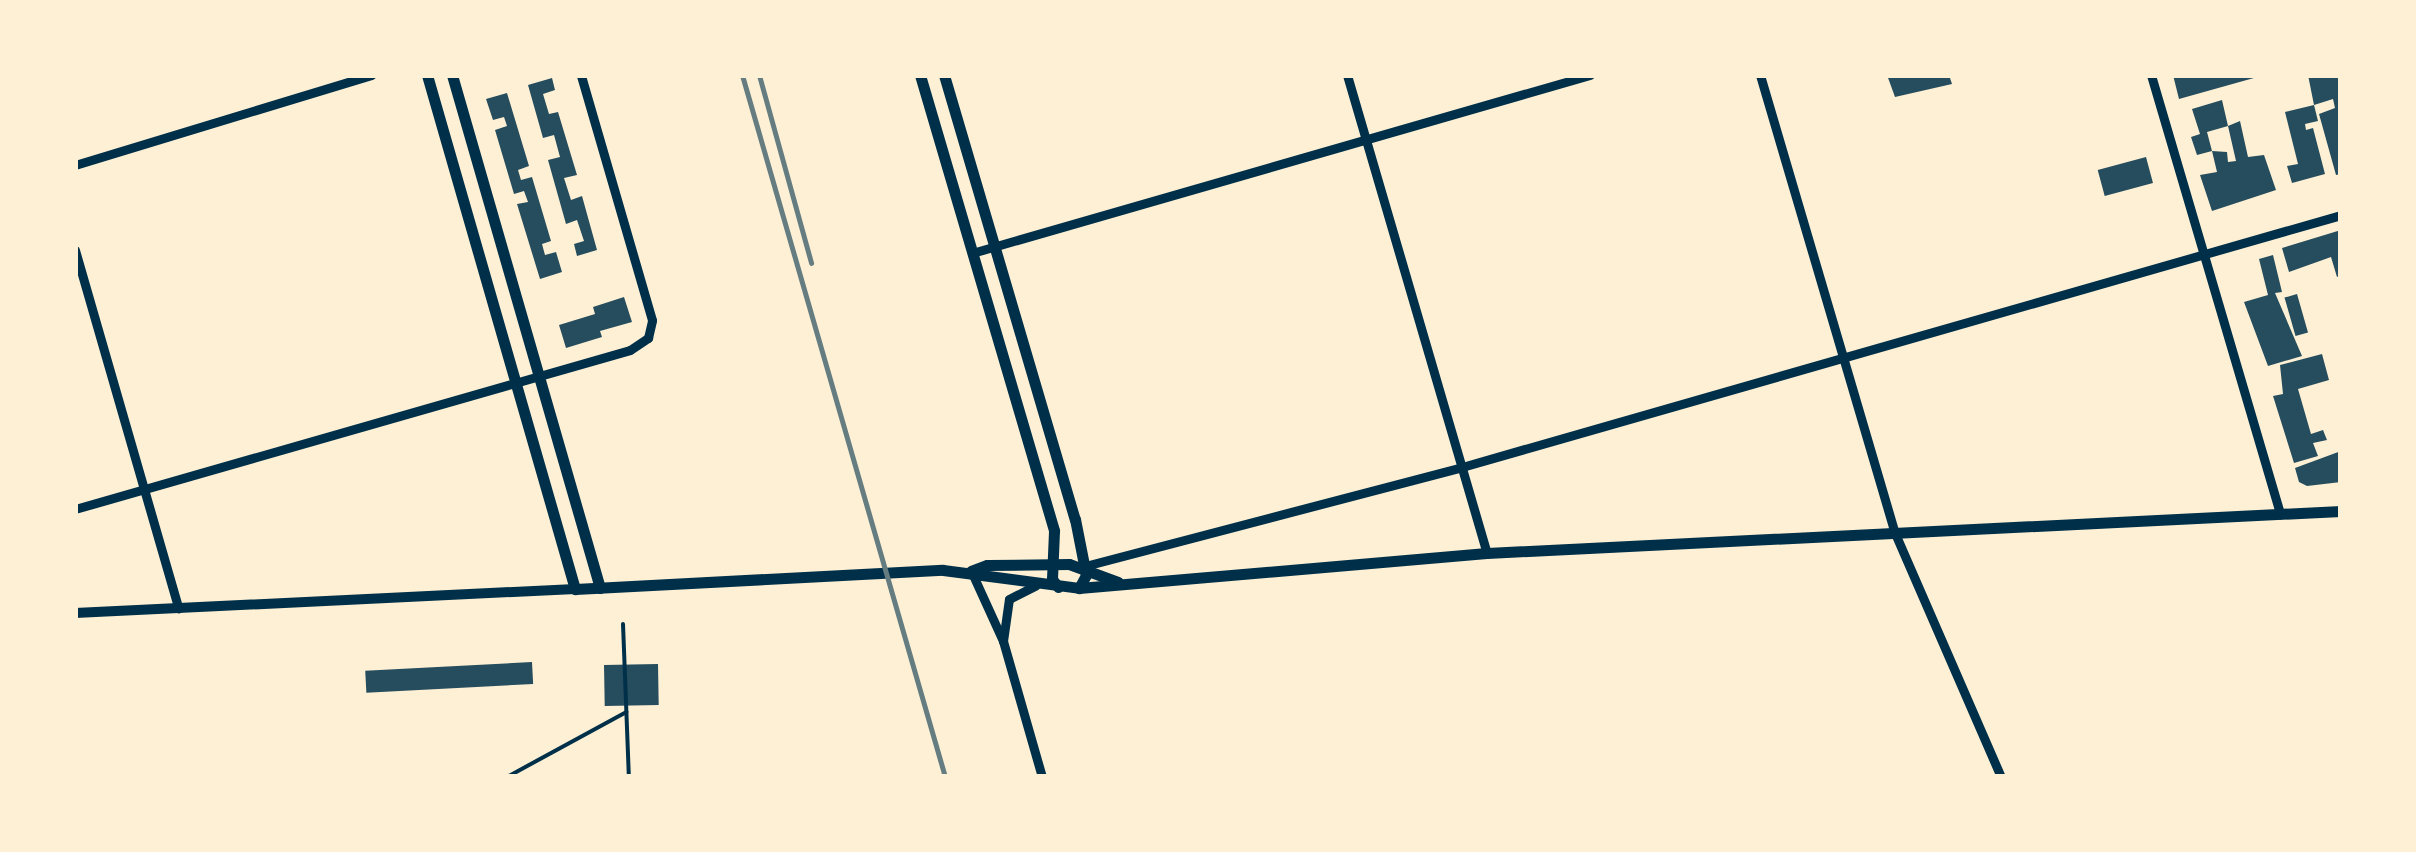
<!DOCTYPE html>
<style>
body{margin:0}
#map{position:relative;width:2416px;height:852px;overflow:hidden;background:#fdf0d5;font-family:"PT Sans",sans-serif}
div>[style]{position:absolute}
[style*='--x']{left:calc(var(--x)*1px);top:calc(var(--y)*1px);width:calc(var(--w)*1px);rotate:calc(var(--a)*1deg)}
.building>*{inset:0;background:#264d5e;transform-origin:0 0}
.path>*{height:4px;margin:-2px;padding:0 2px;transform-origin:2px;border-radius:2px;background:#003049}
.minor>*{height:9px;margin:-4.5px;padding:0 4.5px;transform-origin:4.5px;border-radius:4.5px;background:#003049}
.tertiary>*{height:10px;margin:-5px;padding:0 5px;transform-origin:5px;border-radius:5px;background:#003049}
.secondary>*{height:11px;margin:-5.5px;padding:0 5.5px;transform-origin:5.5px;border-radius:5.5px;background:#003049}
.rail>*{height:5px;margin:-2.5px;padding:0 2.5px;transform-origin:2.5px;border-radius:2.5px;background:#657d81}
span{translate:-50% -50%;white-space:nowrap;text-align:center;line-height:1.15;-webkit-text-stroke:8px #fdf0d5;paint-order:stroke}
.frame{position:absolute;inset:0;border:78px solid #fdf0d5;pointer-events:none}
</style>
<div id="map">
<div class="building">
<div style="clip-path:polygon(1887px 75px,1949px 75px,1952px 84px,1895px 97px)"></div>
<div style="clip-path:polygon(2173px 75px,2261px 75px,2261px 76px,2179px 99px)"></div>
<div style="clip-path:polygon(2308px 75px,2341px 75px,2341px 174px,2336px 175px,2319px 114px,2335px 108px,2333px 99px,2314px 105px)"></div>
<div style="clip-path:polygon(552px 78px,555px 90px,543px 94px,549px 114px,558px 112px,577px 175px,564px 178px,571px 200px,582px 196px,597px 250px,577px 256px,574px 244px,584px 241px,577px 220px,566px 224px,548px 160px,560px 157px,554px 135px,543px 138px,528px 85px)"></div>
<div style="clip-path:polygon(507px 93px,529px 166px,518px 170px,521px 180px,532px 177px,551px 241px,542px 244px,545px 255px,556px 252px,562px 272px,540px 279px,517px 204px,528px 202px,524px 191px,514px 194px,495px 130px,507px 126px,504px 117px,493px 120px,486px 99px)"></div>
<div style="clip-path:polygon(2222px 100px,2228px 126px,2240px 121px,2248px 157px,2264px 155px,2276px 190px,2212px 211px,2200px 175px,2217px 172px,2212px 151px,2227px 152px,2228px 162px,2236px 161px,2228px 126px,2207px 132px,2212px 151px,2197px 155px,2191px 137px,2200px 134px,2192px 109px)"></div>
<div style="clip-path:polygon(2314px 105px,2318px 121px,2305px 124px,2306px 130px,2313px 128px,2325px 174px,2292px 183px,2287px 166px,2298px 164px,2285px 112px)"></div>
<div style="left:2146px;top:157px;width:27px;height:50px;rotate:75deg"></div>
<div style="clip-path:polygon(2341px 230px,2341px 275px,2337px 277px,2331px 257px,2289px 272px,2282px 248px)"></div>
<div style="clip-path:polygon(2273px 255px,2282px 292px,2275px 293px,2302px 356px,2268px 366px,2244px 302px,2268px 295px,2259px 259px)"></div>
<div style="left:2297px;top:294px;width:40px;height:13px;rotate:74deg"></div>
<div style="clip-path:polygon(624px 297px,632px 322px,600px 331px,602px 337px,566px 348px,559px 325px,595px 314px,593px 307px)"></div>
<div style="clip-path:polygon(2322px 354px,2329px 380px,2298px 389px,2311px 434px,2323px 430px,2327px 440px,2313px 443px,2318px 456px,2294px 463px,2273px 396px,2283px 394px,2280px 365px)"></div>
<div style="clip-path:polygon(2341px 451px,2341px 482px,2307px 486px,2299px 482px,2295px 468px)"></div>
<div style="left:532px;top:662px;width:22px;height:167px;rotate:87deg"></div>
<div style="left:658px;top:664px;width:41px;height:54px;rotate:89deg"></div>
</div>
<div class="path">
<div style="--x:623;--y:624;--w:153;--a:87.8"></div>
<div style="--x:507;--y:777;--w:136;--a:-28.6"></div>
</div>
<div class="minor">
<div style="--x:1347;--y:75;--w:498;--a:73.7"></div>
<div style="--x:1760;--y:75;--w:475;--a:73.6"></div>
<div style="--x:1894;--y:531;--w:268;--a:66.5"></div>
<div style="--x:2151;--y:75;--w:458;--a:73.6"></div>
<div style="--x:75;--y:165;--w:310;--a:-16.9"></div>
<div style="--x:75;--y:250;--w:373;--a:73.9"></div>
<div style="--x:972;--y:253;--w:643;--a:-16.07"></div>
<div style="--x:75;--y:509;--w:577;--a:-15.99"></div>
<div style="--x:630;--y:350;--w:22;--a:-34"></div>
<div style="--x:648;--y:338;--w:18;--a:-77"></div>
<div style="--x:652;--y:320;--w:255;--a:-106.2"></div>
<div style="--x:1085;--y:566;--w:390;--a:-14.7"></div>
<div style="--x:1462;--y:467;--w:914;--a:-16"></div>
<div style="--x:972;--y:573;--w:75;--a:65.5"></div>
<div style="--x:1003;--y:641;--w:141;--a:74"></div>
<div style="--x:1003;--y:641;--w:42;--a:-81.9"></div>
<div style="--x:1009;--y:599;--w:30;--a:-27"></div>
</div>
<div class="tertiary">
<div style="--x:75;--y:613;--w:501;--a:-2.75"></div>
</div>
<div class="secondary">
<div style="--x:427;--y:75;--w:535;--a:73.94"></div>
<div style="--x:575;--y:589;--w:368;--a:-3"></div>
<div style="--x:943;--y:570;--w:137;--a:7.5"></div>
<div style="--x:1079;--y:588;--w:409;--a:-4.9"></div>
<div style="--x:1487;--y:553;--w:855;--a:-2.82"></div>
<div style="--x:452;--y:75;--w:534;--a:73.91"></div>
<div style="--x:920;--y:75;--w:475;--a:73.6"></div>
<div style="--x:1054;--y:531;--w:48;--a:92.4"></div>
<div style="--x:1052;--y:579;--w:10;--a:53"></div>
<div style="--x:944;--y:75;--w:463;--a:73.6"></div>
<div style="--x:1075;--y:519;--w:57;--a:78.9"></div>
<div style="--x:1086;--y:575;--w:15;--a:118"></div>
<div style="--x:971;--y:571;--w:17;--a:-21"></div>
<div style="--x:987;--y:565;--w:82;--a:-0.7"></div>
<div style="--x:1069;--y:564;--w:52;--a:20.2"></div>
</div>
<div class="rail">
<div style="--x:742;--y:75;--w:731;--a:73.87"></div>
<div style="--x:759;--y:75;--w:195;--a:74.5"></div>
</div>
<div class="frame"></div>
</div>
